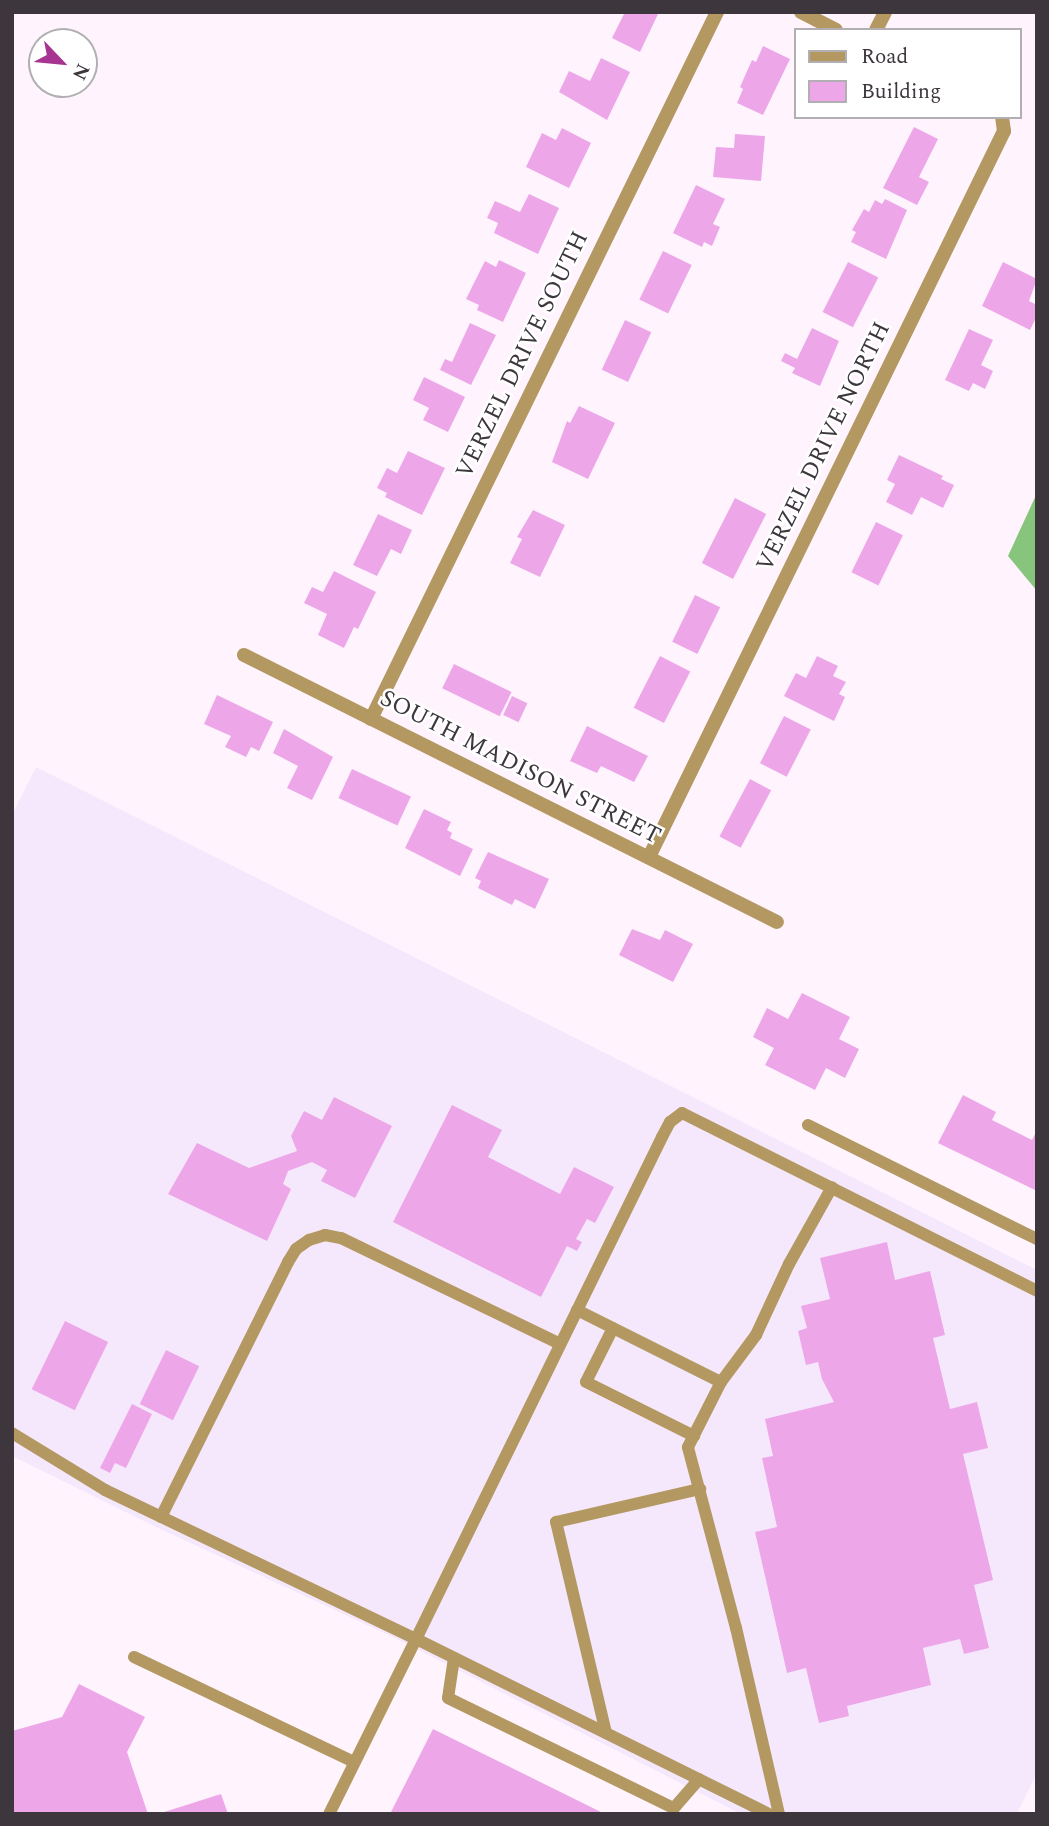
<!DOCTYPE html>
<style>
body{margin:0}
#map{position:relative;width:1049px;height:1826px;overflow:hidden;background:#fff4fe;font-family:Spectral,serif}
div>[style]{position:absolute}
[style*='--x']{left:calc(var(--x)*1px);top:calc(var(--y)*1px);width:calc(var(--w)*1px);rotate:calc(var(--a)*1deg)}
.medical>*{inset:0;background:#f6e8fc}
.forest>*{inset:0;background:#87c57c}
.building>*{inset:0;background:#eda7e9;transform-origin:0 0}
.lane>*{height:12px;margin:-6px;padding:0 6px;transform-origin:6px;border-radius:6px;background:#b49861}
.street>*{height:14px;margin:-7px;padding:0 7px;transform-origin:7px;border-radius:7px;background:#b49861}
span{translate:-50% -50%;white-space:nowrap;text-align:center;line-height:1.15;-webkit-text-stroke:5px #fff;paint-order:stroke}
.street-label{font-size:24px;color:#3d373d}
.frame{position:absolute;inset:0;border:14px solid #3d373d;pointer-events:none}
.legend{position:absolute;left:794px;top:28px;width:228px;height:91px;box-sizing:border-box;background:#fff;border:2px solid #b1afb1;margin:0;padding:9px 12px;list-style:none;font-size:21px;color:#3d373d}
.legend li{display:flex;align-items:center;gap:14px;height:35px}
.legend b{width:35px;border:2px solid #b1afb1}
.north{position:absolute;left:28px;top:28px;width:70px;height:70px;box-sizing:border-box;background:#fff;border:2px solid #b1afb1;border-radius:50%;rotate:116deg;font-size:19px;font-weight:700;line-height:28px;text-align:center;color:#3d373d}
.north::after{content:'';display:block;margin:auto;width:24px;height:32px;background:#a73490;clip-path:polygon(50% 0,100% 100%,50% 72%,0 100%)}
</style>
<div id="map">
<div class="medical">
<div style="clip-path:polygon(36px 767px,1037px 1270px,1037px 1773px,1017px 1814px,741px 1814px,397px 1639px,156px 1527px,12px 1456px,12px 815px)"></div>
</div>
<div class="forest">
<div style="clip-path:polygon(1037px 493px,1037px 591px,1008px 556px)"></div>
</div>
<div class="building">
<div style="clip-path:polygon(625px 12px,659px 12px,640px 52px,612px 38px)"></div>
<div style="clip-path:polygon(763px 46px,790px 59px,763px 115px,737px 103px,743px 89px,740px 87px,752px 60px,756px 62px)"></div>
<div style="clip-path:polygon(601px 58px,630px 72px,607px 120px,559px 92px,569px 71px,590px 81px)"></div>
<div style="clip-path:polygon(914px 127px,938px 139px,919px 177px,929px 182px,917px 205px,883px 188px)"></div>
<div style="clip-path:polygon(562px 128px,591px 143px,569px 188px,526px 167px,542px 133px,556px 140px)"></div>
<div style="clip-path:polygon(735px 134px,765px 136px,761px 181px,713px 177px,716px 147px,734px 148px)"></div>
<div style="clip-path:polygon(696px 185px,725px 199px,713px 224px,720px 227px,712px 246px,704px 242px,702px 247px,673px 233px)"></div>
<div style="clip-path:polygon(529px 194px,559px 208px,538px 254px,494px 233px,498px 223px,487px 218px,495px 201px,520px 212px)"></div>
<div style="clip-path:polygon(885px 199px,907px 210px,886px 259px,851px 242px,856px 232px,852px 230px,864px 209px,869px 212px,875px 200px,882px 204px)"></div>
<div style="left:663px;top:251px;width:32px;height:54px;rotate:26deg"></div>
<div style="clip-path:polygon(499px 260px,526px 273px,503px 322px,477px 310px,479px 305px,466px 299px,485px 261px,496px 267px)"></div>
<div style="left:848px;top:262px;width:34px;height:56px;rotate:27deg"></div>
<div style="clip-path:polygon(1003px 262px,1037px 279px,1029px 301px,1037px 305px,1037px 316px,1030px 330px,982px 306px)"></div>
<div style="left:625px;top:320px;width:29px;height:55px;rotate:25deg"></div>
<div style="clip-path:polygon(470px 323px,496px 335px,471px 385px,440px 370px,445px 359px,452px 362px)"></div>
<div style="clip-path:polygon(812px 328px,839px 341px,820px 386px,792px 373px,795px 368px,781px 361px,785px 353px,797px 359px)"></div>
<div style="clip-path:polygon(969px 329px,993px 340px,981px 365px,993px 371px,985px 389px,973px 383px,969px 391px,945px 380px)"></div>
<div style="clip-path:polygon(424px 377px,465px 397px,448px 432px,423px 420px,429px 408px,413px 400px)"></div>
<div style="clip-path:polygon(579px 406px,615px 423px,588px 479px,552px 462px,567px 421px,570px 423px)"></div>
<div style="clip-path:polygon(408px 451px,445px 468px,422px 515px,385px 497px,387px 493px,377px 488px,387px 468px,397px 473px)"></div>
<div style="clip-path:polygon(899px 455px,943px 476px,941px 479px,954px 485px,943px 508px,921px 497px,912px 515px,886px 502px,895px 484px,887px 480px)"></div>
<div style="left:735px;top:498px;width:35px;height:73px;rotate:27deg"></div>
<div style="clip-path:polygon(533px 510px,565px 525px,540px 577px,510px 563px,522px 539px,517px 537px)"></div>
<div style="clip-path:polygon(378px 514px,412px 530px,401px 554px,391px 549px,377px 576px,353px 565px)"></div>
<div style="left:876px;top:522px;width:30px;height:56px;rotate:26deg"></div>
<div style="clip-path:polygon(334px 571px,376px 592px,358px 629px,354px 627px,344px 648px,318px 635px,327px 614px,304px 603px,312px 587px,323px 592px)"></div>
<div style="left:695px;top:595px;width:28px;height:52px;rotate:26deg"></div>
<div style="left:660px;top:656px;width:34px;height:58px;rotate:27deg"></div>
<div style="clip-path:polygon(817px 656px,838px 666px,833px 676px,846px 682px,839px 694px,845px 697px,834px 721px,784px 696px,796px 673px,806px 678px)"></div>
<div style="left:454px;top:664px;width:64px;height:27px;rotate:26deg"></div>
<div style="clip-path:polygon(217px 695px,273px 722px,259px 751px,251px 747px,246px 757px,225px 747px,231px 736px,204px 724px)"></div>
<div style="left:512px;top:696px;width:17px;height:21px;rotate:25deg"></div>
<div style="left:784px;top:716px;width:30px;height:53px;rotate:27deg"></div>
<div style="clip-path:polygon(587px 726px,648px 756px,634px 782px,601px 766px,597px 773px,570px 761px)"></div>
<div style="clip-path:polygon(284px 729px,333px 757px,312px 800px,287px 788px,298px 766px,273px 753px)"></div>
<div style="left:352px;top:769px;width:65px;height:32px;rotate:25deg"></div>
<div style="left:750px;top:779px;width:24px;height:65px;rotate:28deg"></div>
<div style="clip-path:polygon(424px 809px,451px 822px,447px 830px,452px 833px,450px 838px,473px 849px,460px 876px,405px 848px)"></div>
<div style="clip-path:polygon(488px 852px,549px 879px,535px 909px,515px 899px,512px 905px,478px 888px,481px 881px,475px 878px)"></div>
<div style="clip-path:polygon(632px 929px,660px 940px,665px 930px,693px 944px,673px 982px,619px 955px)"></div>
<div style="clip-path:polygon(802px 993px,850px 1017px,839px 1039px,859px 1049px,845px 1078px,826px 1068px,815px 1090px,765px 1065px,774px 1048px,753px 1037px,767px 1008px,788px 1019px)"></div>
<div style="clip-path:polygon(963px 1095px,996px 1112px,992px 1120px,1032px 1140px,1037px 1130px,1037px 1191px,938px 1143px)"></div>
<div style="clip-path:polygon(334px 1097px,392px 1126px,355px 1198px,321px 1181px,327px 1170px,312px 1162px,288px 1171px,283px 1184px,291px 1189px,267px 1241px,168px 1194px,197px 1143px,249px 1168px,297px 1151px,291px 1136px,304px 1111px,322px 1120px)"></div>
<div style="clip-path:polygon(452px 1105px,502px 1130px,488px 1157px,560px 1194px,574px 1167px,614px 1187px,595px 1223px,587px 1219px,576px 1239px,582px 1242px,577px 1251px,567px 1246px,541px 1297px,393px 1222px)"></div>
<div style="clip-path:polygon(887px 1242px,895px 1280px,930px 1271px,945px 1335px,933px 1338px,950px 1409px,977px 1402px,988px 1448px,963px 1454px,993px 1580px,974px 1585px,989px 1648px,964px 1654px,960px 1639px,923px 1648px,931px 1685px,847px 1706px,849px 1716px,819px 1723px,806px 1668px,787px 1673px,755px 1532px,777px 1527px,762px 1458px,773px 1456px,765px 1419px,834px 1402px,822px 1379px,818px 1362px,806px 1365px,798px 1331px,807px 1328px,801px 1306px,830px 1299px,820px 1258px)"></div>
<div style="left:65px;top:1321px;width:48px;height:76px;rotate:26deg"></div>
<div style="left:166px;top:1350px;width:37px;height:60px;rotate:26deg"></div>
<div style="clip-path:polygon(132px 1404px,152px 1414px,126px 1468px,115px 1463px,110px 1473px,100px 1468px)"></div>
<div style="clip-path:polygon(79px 1684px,145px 1717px,127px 1752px,148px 1814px,12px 1814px,12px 1731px,62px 1717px)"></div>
<div style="clip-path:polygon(433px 1729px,605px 1814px,390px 1814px)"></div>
<div style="clip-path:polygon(221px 1794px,228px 1814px,161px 1814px,161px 1813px)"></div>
</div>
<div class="lane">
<div style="--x:808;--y:1125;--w:256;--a:26.5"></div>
<div style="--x:577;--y:1310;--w:161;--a:26.6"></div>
<div style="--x:613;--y:1328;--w:60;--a:116.6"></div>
<div style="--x:586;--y:1382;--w:121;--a:26.6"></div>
<div style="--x:12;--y:1433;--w:109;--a:31.5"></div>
<div style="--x:105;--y:1490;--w:345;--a:25.6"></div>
<div style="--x:416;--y:1639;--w:195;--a:116.4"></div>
<div style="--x:161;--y:1517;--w:285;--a:-63.5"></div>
<div style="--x:288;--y:1262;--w:15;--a:-58"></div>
<div style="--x:296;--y:1249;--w:16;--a:-35"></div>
<div style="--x:309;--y:1240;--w:17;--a:-17"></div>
<div style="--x:325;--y:1235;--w:16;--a:11"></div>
<div style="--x:341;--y:1238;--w:243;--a:25.8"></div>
<div style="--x:134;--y:1657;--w:244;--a:25.5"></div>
<div style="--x:454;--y:1658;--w:40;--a:98.5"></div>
<div style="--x:448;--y:1698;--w:251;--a:26"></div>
<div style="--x:674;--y:1808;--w:38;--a:-49"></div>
<div style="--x:606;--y:1733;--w:217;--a:-103.3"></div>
<div style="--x:556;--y:1522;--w:148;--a:-12.9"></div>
<div style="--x:769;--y:1814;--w:394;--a:-153.6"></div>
<div style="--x:416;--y:1639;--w:559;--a:-63.89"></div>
<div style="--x:662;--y:1137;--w:17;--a:-62"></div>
<div style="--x:670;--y:1122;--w:15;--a:-37"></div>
<div style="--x:682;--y:1113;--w:397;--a:26.6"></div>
<div style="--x:779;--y:1814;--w:191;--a:-103"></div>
<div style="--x:736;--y:1628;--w:187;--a:-104.9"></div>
<div style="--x:688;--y:1447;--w:73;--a:-63.1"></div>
<div style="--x:721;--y:1382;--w:59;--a:-53.3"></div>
<div style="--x:756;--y:1335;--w:78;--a:-65.1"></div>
<div style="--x:789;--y:1264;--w:88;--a:-60.8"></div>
</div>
<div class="street">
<div style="--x:801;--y:12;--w:39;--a:27"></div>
<div style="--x:876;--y:30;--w:20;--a:-63"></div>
<div style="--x:244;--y:655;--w:596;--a:26.61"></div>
<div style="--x:371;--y:719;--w:787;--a:-63.92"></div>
<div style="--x:649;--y:857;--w:808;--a:-63.94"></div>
<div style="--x:1004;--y:131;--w:14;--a:-98"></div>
</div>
<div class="street-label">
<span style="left:523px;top:355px;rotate:-64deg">VERZEL DRIVE SOUTH</span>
<span style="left:824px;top:447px;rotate:-64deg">VERZEL DRIVE NORTH</span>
<span style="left:520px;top:768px;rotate:27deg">SOUTH MADISON STREET</span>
</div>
<div class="frame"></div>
<ul class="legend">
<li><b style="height:9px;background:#b49861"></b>Road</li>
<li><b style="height:19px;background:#eda7e9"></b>Building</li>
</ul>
<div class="north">N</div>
</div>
